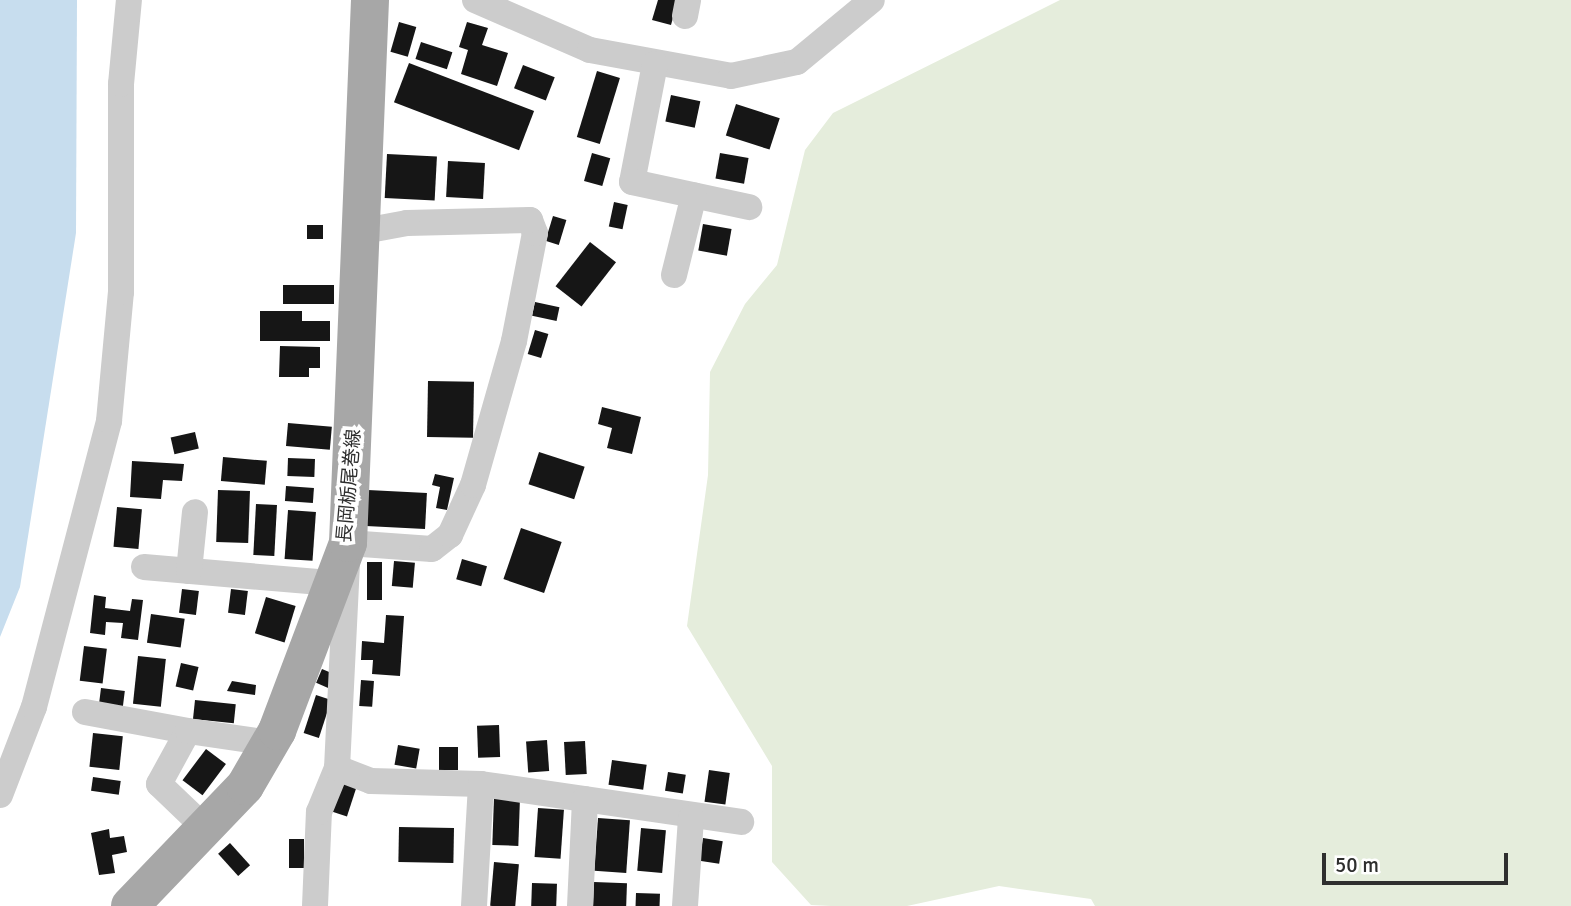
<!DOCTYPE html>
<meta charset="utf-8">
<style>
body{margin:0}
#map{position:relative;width:1571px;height:906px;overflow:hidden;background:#fff;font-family:Signika,"Noto Sans JP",sans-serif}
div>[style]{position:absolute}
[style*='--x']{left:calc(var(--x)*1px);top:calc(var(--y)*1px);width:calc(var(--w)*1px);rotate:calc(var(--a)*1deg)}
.green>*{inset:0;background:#e5eddc}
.water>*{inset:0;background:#c7ddee}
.building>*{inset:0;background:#161616;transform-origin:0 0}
.minor>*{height:26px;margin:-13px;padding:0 13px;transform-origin:13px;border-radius:13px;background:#ccc}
.primary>*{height:38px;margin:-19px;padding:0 19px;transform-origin:19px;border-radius:19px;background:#a7a7a7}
span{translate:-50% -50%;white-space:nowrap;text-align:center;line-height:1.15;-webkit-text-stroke:7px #fff;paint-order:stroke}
.street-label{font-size:19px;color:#2f2f2f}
.scale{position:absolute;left:1322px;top:853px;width:186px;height:32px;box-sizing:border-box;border:4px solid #2f2f2f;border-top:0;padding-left:9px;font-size:21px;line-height:24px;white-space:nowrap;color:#2f2f2f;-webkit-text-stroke:5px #fff;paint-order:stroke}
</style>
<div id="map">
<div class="green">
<div style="clip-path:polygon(1060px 0,1571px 0,1571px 906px,1095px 906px,1091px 899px,999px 886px,907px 906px,831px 906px,811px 905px,772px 862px,772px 766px,687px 626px,708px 475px,710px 372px,745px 304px,777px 265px,805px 150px,833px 113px)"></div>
</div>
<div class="water">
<div style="clip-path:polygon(0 0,77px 0,76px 233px,20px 587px,0 637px)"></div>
</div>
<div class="building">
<div style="clip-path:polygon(658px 0,678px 0,671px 25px,652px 20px)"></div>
<div style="left:399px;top:22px;width:18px;height:31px;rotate:16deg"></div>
<div style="clip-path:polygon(467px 22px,488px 28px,482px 45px,508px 53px,497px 86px,461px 74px,468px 50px,459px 47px)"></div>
<div style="left:421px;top:42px;width:33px;height:18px;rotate:18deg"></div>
<div style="left:409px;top:63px;width:134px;height:42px;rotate:21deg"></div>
<div style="left:523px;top:65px;width:34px;height:25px;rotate:21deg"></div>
<div style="left:597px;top:71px;width:24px;height:69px;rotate:17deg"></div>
<div style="left:671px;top:95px;width:30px;height:27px;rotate:12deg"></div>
<div style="left:736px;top:104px;width:46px;height:33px;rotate:18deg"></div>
<div style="left:592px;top:153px;width:19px;height:29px;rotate:16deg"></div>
<div style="left:720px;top:153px;width:29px;height:26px;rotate:10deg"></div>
<div style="left:387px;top:154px;width:50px;height:44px;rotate:3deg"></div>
<div style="left:448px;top:161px;width:37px;height:36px;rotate:3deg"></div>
<div style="left:614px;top:202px;width:14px;height:25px;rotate:12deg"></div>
<div style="left:553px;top:216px;width:14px;height:26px;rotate:17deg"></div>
<div style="left:703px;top:224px;width:29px;height:27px;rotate:10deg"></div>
<div style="left:307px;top:225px;width:16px;height:14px"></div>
<div style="left:590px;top:242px;width:33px;height:56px;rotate:38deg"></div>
<div style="left:334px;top:285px;width:19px;height:51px;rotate:90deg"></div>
<div style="left:535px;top:302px;width:25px;height:14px;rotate:12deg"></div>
<div style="clip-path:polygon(260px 311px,302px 311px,302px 321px,330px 321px,330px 341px,260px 341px)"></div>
<div style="left:535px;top:330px;width:14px;height:25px;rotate:17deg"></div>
<div style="clip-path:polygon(280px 346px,320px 347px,320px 368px,309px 368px,309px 377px,279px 377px)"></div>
<div style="left:428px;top:381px;width:46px;height:56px;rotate:1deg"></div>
<div style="clip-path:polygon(602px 407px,641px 417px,632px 454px,607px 448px,612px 428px,598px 424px)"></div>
<div style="left:288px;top:423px;width:44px;height:23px;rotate:5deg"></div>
<div style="left:195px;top:432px;width:17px;height:25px;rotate:77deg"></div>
<div style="left:539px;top:452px;width:48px;height:34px;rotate:18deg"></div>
<div style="left:223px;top:457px;width:44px;height:24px;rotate:5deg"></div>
<div style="left:288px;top:458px;width:27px;height:18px;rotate:2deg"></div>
<div style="clip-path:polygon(132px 461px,184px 464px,182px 481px,163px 480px,161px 499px,130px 497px)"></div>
<div style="clip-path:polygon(435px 474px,454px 478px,447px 510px,436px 508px,440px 487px,432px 485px)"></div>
<div style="left:286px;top:486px;width:28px;height:15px;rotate:4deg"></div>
<div style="left:218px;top:490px;width:32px;height:52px;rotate:2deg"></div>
<div style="left:368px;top:490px;width:59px;height:36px;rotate:3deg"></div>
<div style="left:256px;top:504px;width:21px;height:51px;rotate:3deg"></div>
<div style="left:117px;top:507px;width:25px;height:40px;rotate:5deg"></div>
<div style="left:288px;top:510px;width:28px;height:49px;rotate:4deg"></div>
<div style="left:521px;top:528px;width:43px;height:54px;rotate:19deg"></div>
<div style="left:462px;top:559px;width:26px;height:21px;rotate:16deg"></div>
<div style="left:394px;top:561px;width:21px;height:25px;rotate:5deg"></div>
<div style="left:367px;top:562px;width:15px;height:38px"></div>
<div style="left:182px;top:589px;width:17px;height:24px;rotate:7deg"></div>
<div style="left:231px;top:589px;width:17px;height:24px;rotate:7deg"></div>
<div style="clip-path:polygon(94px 595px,106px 597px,105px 608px,130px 611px,132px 599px,143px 600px,138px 640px,121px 638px,123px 623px,106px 622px,105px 635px,90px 633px)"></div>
<div style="left:266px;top:597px;width:31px;height:38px;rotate:17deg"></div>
<div style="left:151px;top:614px;width:34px;height:29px;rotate:8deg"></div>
<div style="clip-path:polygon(386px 615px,404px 616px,400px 676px,372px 674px,373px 660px,361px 660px,362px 641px,384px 643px)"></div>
<div style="left:84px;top:646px;width:23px;height:35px;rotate:7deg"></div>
<div style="left:138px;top:656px;width:28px;height:48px;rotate:6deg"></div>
<div style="left:181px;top:663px;width:18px;height:24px;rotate:13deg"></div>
<div style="left:322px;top:669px;width:13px;height:15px;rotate:23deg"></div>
<div style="left:361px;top:680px;width:13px;height:26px;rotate:4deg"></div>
<div style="clip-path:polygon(232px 681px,256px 685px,255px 695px,227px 691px)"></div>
<div style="left:101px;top:688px;width:24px;height:17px;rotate:7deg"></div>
<div style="left:316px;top:695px;width:16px;height:40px;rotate:18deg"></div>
<div style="left:195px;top:700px;width:41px;height:19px;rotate:6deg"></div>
<div style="left:499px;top:725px;width:32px;height:22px;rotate:88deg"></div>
<div style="left:93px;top:733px;width:30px;height:34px;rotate:6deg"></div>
<div style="left:547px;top:740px;width:31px;height:21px;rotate:86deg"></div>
<div style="left:585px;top:741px;width:33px;height:21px;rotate:87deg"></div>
<div style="left:398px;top:745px;width:22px;height:20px;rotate:10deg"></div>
<div style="left:439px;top:747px;width:19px;height:23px"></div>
<div style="left:206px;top:749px;width:25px;height:39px;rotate:37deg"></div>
<div style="left:612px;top:760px;width:35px;height:25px;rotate:8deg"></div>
<div style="left:709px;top:770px;width:21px;height:32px;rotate:8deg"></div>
<div style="left:668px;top:772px;width:18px;height:19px;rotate:9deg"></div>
<div style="left:93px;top:777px;width:28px;height:14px;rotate:8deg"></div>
<div style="left:341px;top:783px;width:16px;height:30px;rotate:18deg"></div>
<div style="left:494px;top:797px;width:26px;height:48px;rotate:2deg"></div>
<div style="left:538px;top:808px;width:26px;height:49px;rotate:4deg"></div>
<div style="left:598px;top:818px;width:32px;height:53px;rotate:4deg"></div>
<div style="left:399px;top:827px;width:55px;height:35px;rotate:1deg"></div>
<div style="left:641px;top:828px;width:25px;height:43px;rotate:5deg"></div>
<div style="clip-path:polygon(109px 829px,110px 838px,124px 836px,127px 852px,112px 855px,115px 873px,99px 875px,91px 833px)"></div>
<div style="left:703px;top:838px;width:20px;height:23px;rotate:9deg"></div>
<div style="left:289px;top:839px;width:15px;height:29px"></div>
<div style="left:230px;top:843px;width:30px;height:16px;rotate:48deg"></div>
<div style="left:494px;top:862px;width:25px;height:44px;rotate:5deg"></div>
<div style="left:594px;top:882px;width:33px;height:24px;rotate:2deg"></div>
<div style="left:532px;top:883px;width:25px;height:23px;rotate:2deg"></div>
<div style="left:636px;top:893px;width:24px;height:13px;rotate:2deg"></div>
</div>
<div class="minor">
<div style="--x:475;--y:0;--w:125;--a:23.5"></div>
<div style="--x:590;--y:50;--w:143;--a:10.4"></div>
<div style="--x:731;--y:76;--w:67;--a:-12"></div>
<div style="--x:797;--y:62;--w:97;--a:-39.6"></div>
<div style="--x:685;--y:16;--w:16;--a:-79"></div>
<div style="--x:655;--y:64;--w:120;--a:101"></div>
<div style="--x:632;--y:182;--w:120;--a:12.1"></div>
<div style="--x:674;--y:275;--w:82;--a:-76"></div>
<div style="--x:144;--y:567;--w:189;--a:4.9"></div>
<div style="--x:189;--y:571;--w:59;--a:-84.2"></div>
<div style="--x:85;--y:712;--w:105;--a:10.5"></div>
<div style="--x:337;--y:768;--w:36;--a:21"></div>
<div style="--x:371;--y:781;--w:110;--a:1.6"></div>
<div style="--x:481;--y:784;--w:263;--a:8.3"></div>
<div style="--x:0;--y:795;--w:94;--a:-68.9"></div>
<div style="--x:34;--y:707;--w:296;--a:-75.3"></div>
<div style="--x:109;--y:421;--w:130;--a:-84.7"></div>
<div style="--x:121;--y:292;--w:208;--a:-90"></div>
<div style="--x:121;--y:84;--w:84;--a:-84.6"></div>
<div style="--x:206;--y:829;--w:65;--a:-136.2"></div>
<div style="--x:159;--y:784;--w:60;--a:-61.3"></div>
<div style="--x:188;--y:731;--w:83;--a:8.3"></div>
<div style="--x:315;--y:906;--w:94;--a:-87.6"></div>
<div style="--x:319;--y:812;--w:48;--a:-67.8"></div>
<div style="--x:337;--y:768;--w:225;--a:-87.2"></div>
<div style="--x:348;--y:543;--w:84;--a:4.1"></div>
<div style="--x:432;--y:549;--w:23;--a:-38"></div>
<div style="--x:450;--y:535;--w:55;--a:-65.3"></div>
<div style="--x:473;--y:485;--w:150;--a:-74.1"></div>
<div style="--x:514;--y:341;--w:110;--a:-79"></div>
<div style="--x:535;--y:233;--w:14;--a:-111"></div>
<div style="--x:530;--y:220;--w:123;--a:178.6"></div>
<div style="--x:407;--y:223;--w:44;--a:169.5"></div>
<div style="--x:474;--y:906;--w:122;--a:-86.7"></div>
<div style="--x:580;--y:906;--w:107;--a:-87.3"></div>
<div style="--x:685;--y:906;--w:88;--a:-86.1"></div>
</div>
<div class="primary">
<div style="--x:130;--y:906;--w:166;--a:-46.2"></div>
<div style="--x:245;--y:786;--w:64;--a:-59.8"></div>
<div style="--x:277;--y:731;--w:201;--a:-69.3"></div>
<div style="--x:348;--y:543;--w:543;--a:-87.68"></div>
</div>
<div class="street-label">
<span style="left:350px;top:486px;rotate:-85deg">長岡栃尾巻線</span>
</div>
<div class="scale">50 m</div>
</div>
